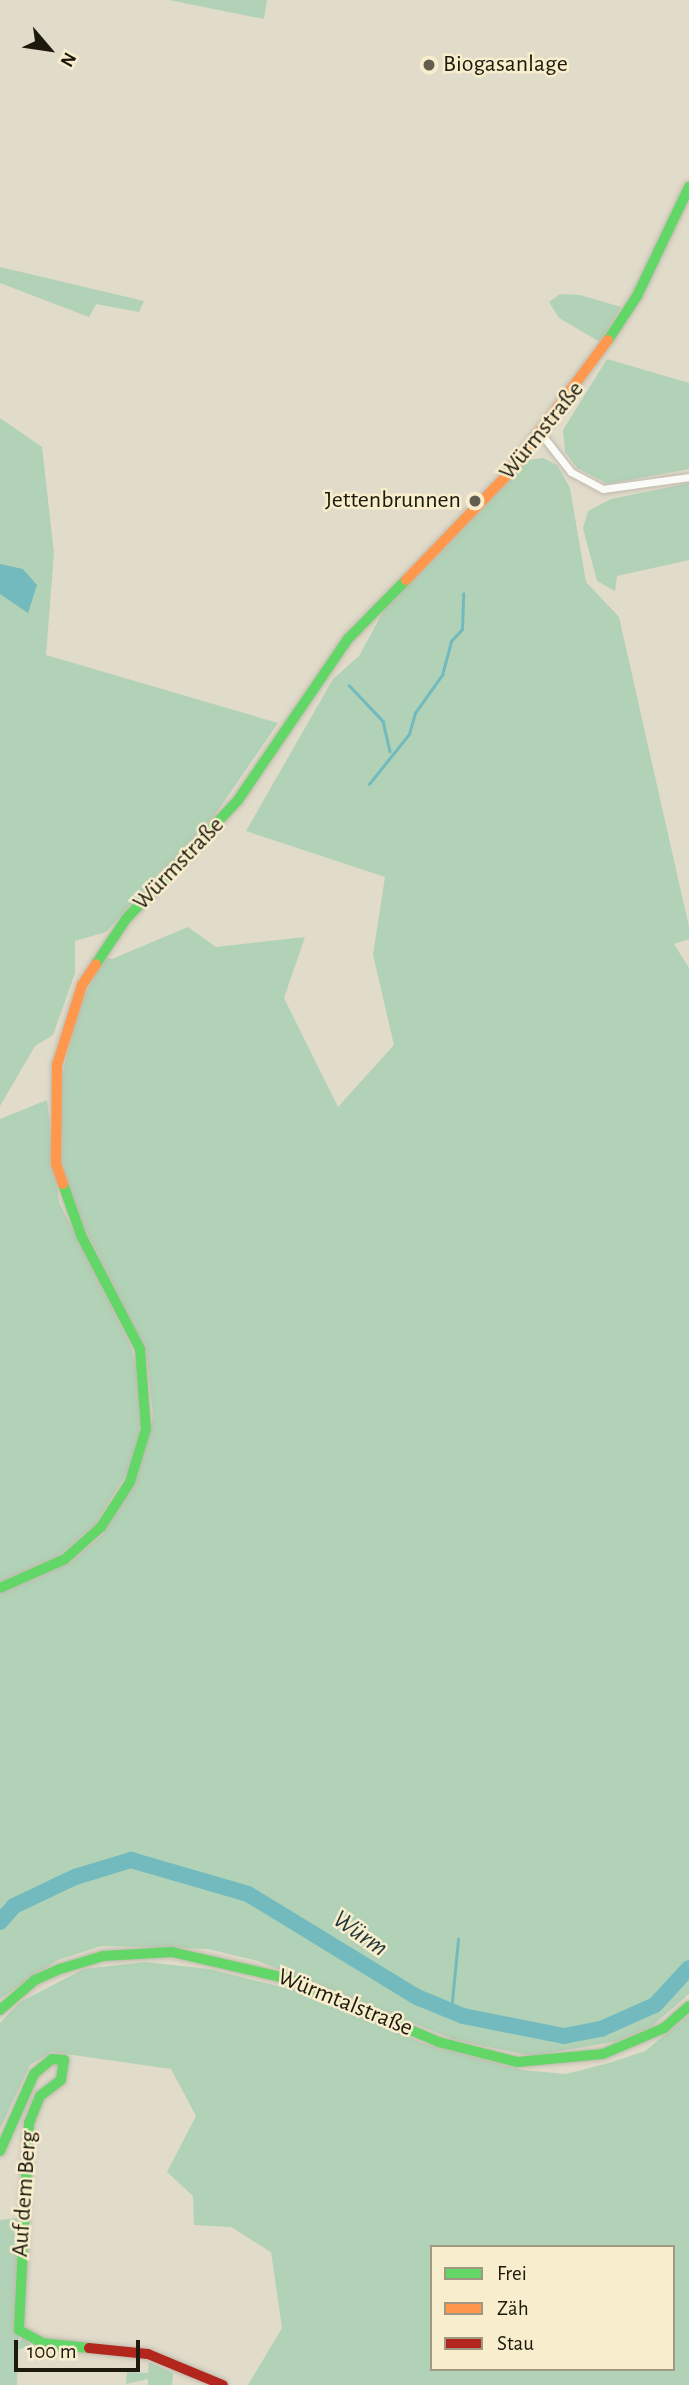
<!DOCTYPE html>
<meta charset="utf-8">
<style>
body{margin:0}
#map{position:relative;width:689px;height:2385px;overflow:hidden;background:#e1dbca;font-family:"Alegreya Sans",sans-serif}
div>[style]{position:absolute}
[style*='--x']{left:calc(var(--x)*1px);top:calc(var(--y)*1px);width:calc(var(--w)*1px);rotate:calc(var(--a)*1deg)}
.green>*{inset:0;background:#b1d2b6}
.water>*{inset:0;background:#73babe}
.stream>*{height:2.5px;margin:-1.25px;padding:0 1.25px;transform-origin:1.25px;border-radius:1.25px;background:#73babe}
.river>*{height:16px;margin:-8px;padding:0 8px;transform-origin:8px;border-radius:8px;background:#73babe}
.roads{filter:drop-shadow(0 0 2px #bfbaad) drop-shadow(0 0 2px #bfbaad)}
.street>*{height:7px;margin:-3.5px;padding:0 3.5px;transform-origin:3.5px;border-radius:3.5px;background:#fafaf7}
.fast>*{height:10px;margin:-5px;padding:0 5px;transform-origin:5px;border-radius:5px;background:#63d668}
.slow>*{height:10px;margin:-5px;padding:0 5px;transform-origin:5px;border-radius:5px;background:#ff974d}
.jam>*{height:10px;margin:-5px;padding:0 5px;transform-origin:5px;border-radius:5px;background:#b3261e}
.dots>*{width:19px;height:19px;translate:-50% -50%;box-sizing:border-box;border:4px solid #f8edcd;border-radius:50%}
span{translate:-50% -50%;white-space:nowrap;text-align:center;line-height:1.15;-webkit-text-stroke:5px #f8edcd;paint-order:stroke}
.poi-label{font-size:24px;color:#1d190d}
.left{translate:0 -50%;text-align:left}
.right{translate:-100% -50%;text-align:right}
.street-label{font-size:24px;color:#1d190d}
.water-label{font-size:26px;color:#1f373a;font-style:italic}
.legend{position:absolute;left:430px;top:2245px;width:245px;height:126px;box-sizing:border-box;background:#f8edcd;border:2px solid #a09880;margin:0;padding:9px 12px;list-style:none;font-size:21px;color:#1d190d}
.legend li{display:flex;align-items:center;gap:14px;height:35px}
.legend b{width:35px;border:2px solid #a09880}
.north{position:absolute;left:14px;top:14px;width:70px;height:70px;-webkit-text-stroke:5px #f8edcd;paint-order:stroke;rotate:119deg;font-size:19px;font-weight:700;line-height:28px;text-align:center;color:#1d190d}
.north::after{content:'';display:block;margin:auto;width:24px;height:32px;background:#1d190d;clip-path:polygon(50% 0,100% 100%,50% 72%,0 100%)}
.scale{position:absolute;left:14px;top:2340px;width:126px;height:32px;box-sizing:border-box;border:4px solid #1d190d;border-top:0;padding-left:9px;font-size:21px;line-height:24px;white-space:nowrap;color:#1d190d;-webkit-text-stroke:5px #f8edcd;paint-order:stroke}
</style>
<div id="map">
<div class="green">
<div style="clip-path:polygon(169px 0,267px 0,264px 19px)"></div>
<div style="clip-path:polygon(0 268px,0 267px,144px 301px,139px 312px,96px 304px,89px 317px,0 283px)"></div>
<div style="clip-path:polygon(560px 294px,580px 295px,621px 307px,600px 342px,559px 318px,549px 302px)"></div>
<div style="clip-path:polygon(607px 359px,689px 383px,689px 469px,608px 484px,577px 468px,565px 452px,563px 430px)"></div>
<div style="clip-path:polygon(0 418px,42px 447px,54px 553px,46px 655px,278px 723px,212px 819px,106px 932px,75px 941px,75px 973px,53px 1035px,35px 1046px,0 1106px)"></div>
<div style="clip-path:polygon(543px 458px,557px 465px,570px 488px,586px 582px,619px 617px,689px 927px,689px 939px,674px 944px,689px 968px,689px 1994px,651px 2027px,619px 2041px,532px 2056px,455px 2040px,258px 1961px,208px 1949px,101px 1946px,58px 1960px,0 1999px,0 1593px,71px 1562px,103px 1534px,137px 1478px,153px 1416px,146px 1351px,76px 1211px,61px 1164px,57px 1096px,79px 1006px,104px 957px,112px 959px,188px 927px,216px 947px,305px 937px,284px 998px,338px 1107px,394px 1045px,373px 955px,385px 877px,246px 831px,333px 679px,359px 656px,385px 608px,528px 460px)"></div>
<div style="clip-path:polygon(689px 483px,689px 560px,617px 576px,615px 591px,597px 581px,583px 528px,588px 511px,611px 499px)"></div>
<div style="clip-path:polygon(47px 1100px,59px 1202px,130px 1344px,140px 1379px,141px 1424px,130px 1468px,95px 1525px,55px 1559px,0 1582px,0 1119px)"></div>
<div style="clip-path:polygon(evenodd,145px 1962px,209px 1969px,306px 1993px,420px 2042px,522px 2070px,566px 2074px,609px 2063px,645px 2051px,689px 2015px,689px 2385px,248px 2385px,282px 2328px,271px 2252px,231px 2227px,194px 2225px,193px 2196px,167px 2172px,196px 2116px,171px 2069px,52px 2052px,30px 2065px,0 2129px,0 2023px,20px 2002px,84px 1969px,145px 1962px,432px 2247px,673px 2247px,673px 2369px,432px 2369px,432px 2247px)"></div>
<div style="clip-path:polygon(25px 2217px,19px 2343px,23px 2337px,31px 2345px,18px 2350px,17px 2385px,0 2385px,0 2220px)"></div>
<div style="clip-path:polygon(149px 2362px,173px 2373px,172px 2385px,148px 2385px,148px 2379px,126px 2384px,127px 2372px,148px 2373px)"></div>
</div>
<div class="water">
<div style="clip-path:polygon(0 564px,23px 569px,37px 585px,28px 613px,0 594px)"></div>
</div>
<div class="stream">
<div style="--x:349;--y:685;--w:50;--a:46.6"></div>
<div style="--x:383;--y:721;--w:31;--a:77"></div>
<div style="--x:369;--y:784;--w:64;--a:-51.3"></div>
<div style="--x:409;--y:734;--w:22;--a:-74"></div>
<div style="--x:415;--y:713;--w:47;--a:-54.6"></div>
<div style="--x:442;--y:675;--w:35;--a:-75"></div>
<div style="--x:451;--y:641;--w:16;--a:-47"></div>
<div style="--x:462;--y:629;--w:35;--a:-88"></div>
<div style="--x:451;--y:2011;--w:72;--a:-84.4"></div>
</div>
<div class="river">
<div style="--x:0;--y:1922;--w:21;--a:-49"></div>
<div style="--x:14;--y:1906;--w:68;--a:-25.4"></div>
<div style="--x:75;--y:1877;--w:59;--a:-16.9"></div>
<div style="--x:131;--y:1860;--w:122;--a:16.2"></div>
<div style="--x:248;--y:1894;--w:198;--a:31.4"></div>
<div style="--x:417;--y:1997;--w:50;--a:22.4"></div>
<div style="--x:463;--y:2016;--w:103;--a:11.2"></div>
<div style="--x:564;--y:2036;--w:38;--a:-11"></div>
<div style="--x:601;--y:2029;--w:59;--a:-24"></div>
<div style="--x:655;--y:2005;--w:50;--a:-47.4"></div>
</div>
<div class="roads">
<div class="street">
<div style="--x:542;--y:435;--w:47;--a:51.9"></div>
<div style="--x:571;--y:472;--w:36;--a:28"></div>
<div style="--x:603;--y:489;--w:87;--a:-7.9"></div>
</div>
<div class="fast">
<div style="--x:608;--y:340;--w:53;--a:-56.6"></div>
<div style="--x:637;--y:296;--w:121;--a:-64.5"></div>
<div style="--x:96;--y:964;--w:54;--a:-56.3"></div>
<div style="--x:126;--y:919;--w:163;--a:-46.7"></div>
<div style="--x:238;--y:800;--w:195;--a:-55.7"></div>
<div style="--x:348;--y:639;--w:83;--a:-45.5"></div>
<div style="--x:0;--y:1588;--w:71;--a:-24"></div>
<div style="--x:65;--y:1559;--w:48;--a:-41.6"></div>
<div style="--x:101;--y:1527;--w:54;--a:-57.2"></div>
<div style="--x:130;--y:1482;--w:55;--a:-73.2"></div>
<div style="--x:146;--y:1429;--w:80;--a:-94.3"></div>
<div style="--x:140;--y:1349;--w:128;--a:-117.4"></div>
<div style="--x:81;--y:1235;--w:54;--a:-109.4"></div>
<div style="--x:0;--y:2010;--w:46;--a:-40.6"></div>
<div style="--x:35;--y:1980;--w:27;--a:-24"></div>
<div style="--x:60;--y:1969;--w:45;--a:-16.8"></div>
<div style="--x:103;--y:1956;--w:69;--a:-3.3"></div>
<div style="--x:172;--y:1952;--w:120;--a:13"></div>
<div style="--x:289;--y:1979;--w:163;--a:22.8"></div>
<div style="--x:439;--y:2042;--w:81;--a:14.4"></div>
<div style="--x:517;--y:2062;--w:86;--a:-5.3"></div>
<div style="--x:603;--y:2054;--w:66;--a:-23.1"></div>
<div style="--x:664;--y:2028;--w:33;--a:-41"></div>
<div style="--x:0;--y:2151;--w:84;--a:-66.2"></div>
<div style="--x:34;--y:2074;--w:23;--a:-40"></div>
<div style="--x:52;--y:2059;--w:12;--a:5"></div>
<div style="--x:64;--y:2060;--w:20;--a:99"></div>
<div style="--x:61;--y:2080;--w:26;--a:143"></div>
<div style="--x:40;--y:2096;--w:29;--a:112"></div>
<div style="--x:29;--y:2123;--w:207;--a:92.8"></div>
<div style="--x:19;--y:2330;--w:26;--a:29"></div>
<div style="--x:42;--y:2343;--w:47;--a:6.1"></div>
</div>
<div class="slow">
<div style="--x:406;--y:580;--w:147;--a:-46.1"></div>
<div style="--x:508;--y:474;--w:167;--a:-53.3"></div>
<div style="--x:63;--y:1184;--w:21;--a:-109"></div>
<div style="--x:56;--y:1164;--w:99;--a:-89.4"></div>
<div style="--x:57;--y:1065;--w:84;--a:-72.6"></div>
<div style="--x:82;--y:985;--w:25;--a:-56"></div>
</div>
<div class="jam">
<div style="--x:89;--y:2348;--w:59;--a:5.8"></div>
<div style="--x:148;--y:2354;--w:81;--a:22.5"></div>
</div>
</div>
<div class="dots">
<div style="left:429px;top:65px;background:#625d4f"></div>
<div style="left:475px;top:501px;background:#625d4f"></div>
</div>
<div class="poi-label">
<span class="left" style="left:443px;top:65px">Biogasanlage</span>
<span class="right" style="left:461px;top:501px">Jettenbrunnen</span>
</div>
<div class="street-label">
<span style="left:542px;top:431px;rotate:-51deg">Würmstraße</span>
<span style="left:179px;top:864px;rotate:-46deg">Würmstraße</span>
<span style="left:345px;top:2003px;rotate:22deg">Würmtalstraße</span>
<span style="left:25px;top:2194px;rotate:-86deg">Auf dem Berg</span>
</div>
<div class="water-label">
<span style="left:360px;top:1934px;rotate:35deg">Würm</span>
</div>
<ul class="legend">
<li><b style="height:9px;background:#63d668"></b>Frei</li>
<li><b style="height:9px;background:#ff974d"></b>Zäh</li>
<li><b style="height:9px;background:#b3261e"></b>Stau</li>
</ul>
<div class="north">N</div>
<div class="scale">100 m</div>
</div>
